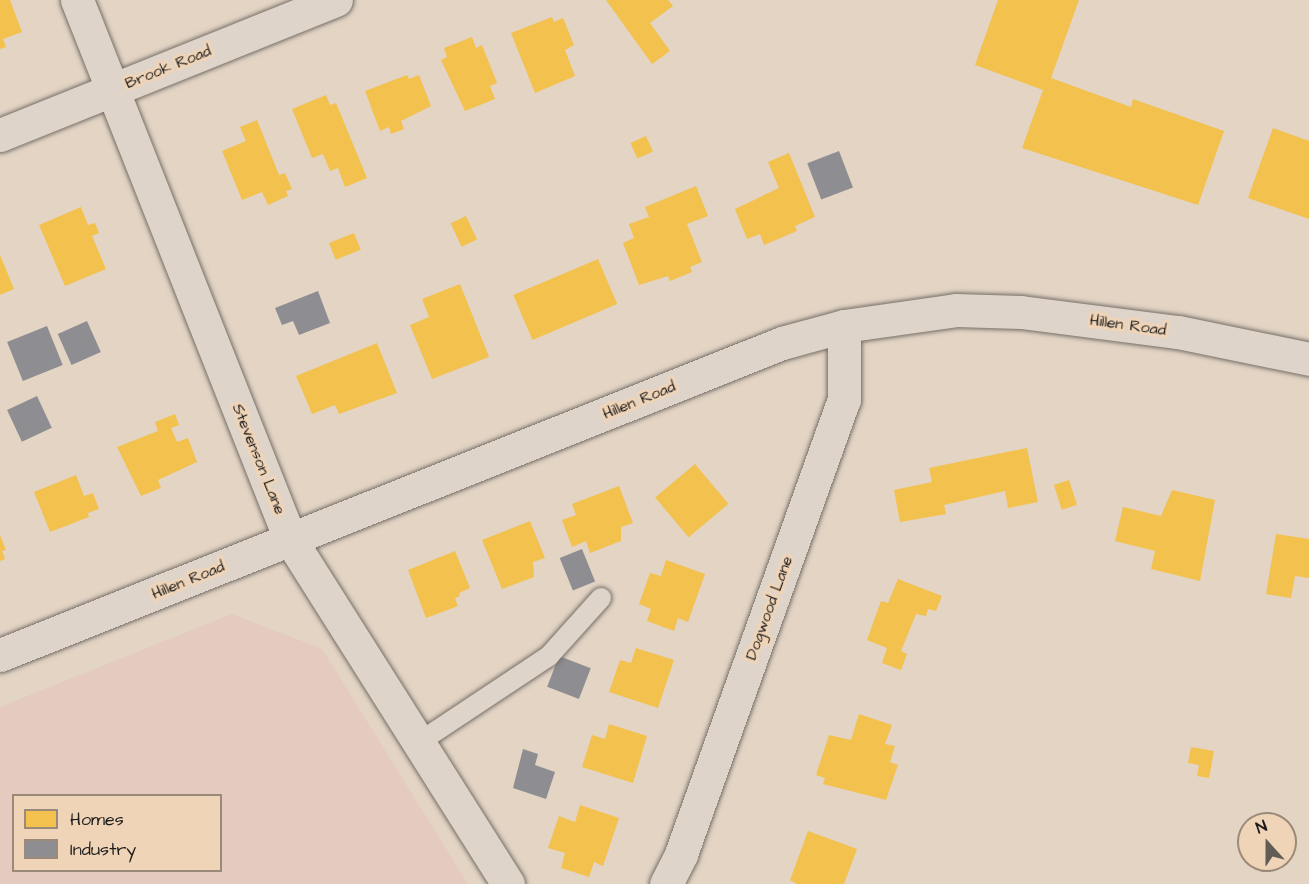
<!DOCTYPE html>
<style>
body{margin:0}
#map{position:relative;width:1309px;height:884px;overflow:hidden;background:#e3d4c4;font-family:"Architects Daughter",sans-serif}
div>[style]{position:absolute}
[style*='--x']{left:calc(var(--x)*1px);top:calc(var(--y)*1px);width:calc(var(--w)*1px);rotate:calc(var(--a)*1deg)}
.built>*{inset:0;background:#e4cabf}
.homes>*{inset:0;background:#f2c14e;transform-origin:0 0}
.industry>*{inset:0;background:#8d8d92;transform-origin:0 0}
.roads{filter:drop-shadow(0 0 2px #766f68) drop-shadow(0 0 2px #766f68)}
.lane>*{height:20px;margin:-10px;padding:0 10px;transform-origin:10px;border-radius:10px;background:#ded4c9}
.street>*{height:33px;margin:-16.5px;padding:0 16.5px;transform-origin:16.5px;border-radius:16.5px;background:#ded4c9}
.secondary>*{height:33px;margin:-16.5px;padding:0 16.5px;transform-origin:16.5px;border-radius:16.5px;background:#ded4c9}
span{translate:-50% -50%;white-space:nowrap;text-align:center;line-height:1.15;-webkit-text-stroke:6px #f0d4b7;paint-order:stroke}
.street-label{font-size:16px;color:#1c1c1c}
.legend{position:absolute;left:12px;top:794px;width:210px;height:78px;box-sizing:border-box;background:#f0d4b7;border:2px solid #9b8a79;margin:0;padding:8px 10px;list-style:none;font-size:18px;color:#1c1c1c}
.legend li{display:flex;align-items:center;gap:12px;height:30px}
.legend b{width:30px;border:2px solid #9b8a79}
.north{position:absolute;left:1237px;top:812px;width:60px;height:60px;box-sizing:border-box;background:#f0d4b7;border:2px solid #9b8a79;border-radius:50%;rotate:339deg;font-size:16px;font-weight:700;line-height:24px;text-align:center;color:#1c1c1c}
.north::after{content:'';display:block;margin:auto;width:21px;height:27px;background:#625c57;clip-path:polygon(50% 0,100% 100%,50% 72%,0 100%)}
</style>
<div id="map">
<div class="built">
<div style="clip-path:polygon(evenodd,232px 614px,322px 649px,468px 884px,0 884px,0 707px,232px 614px,14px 796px,220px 796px,220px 870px,14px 870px,14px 796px)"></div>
</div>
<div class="homes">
<div style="clip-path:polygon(0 0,10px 0,22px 32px,3px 39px,6px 47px,0 49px)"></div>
<div style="clip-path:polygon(606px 0,668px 0,673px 6px,650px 23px,670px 51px,652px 64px)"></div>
<div style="clip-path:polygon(998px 0,1079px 0,1051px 78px,1131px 107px,1133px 99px,1224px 131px,1198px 205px,1022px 148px,1043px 90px,975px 65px)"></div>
<div style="clip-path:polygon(552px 17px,554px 22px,563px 18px,574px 45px,565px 50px,575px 76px,535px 93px,511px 33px)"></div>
<div style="clip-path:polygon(472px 37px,476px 48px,482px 45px,497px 83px,490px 86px,495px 99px,465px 111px,441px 60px,447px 57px,444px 48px)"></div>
<div style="clip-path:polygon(407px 75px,409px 79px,419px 75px,431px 106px,401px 121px,404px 129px,391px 134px,389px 127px,380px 131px,365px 91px)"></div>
<div style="clip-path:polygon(326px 95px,330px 105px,336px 103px,367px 178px,345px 187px,338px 168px,330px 171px,323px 154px,312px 158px,292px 109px)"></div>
<div style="clip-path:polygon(257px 120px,279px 175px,285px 173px,292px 189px,286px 191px,288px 196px,268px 205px,262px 192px,242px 200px,222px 151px,246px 141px,240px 127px)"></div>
<div style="clip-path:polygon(1273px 128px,1309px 141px,1309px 219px,1248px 198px)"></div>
<div style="left:646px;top:136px;width:17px;height:17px;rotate:66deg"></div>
<div style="clip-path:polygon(789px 153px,815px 217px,795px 226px,797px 231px,764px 245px,760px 234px,747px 239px,735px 209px,779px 188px,768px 162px)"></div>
<div style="clip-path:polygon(696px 186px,708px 216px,687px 224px,702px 262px,690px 267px,692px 272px,670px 281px,668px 276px,639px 285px,623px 243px,634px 238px,629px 224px,649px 217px,645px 207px)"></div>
<div style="clip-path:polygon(81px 207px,88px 225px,95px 223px,99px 233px,92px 236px,106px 269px,65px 286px,39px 225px)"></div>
<div style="left:466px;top:216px;width:26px;height:17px;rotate:65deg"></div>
<div style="left:354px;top:233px;width:18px;height:27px;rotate:68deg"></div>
<div style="clip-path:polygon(0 255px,14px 289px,0 295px)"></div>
<div style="left:598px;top:259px;width:49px;height:92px;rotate:67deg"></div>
<div style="clip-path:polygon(460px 284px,489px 357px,432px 379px,410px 325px,429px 317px,422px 299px)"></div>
<div style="clip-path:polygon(377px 343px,397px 393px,339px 414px,335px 405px,312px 414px,296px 376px)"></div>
<div style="clip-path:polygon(175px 414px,179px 425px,171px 428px,177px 442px,188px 438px,197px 462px,158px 480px,161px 488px,141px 496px,117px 447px,158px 431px,155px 422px)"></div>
<div style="clip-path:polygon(1027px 448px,1038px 502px,1008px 508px,1005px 491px,944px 505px,946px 514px,900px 522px,894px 490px,932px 482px,929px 468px)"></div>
<div style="left:695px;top:464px;width:52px;height:52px;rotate:50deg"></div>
<div style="clip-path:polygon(76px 475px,84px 496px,93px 493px,99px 509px,88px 513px,89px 517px,50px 532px,34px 492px)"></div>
<div style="left:1069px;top:480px;width:26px;height:16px;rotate:72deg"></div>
<div style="clip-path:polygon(619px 486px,633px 523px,621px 527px,621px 541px,590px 553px,586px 541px,572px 547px,562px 520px,576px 515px,572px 504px)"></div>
<div style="clip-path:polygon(1172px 490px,1215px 500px,1200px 581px,1151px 569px,1155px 551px,1115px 541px,1123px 507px,1161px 516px)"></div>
<div style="clip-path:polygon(530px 521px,545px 558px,533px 562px,534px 577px,502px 589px,482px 540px)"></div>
<div style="clip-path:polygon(1276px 534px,1309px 539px,1309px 578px,1295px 576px,1291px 598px,1266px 594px)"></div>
<div style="clip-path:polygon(0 535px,6px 550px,2px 551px,5px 559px,0 561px)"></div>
<div style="clip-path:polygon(455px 551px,470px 588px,459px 593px,460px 596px,455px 598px,458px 606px,426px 618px,408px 570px)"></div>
<div style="clip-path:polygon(666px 560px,705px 574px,688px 622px,678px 618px,674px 631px,647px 621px,651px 609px,639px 604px,650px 573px,661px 576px)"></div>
<div style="clip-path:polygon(898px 579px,942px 596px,936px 611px,928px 609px,926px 616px,916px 614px,901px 651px,907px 654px,901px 670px,882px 663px,887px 648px,867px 640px,881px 601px,888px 603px)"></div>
<div style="clip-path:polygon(636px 648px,674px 660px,658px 708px,609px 692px,620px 660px,631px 663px)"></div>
<div style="clip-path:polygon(859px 714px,892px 725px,885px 744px,895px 746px,890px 762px,898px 765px,886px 800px,823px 784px,825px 778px,816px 775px,829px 735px,851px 740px)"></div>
<div style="clip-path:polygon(609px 724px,647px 736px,633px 783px,582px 767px,592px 735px,605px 739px)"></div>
<div style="clip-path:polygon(1191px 747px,1214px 751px,1209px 778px,1197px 776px,1199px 765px,1188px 763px)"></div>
<div style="clip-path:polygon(580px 805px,619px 818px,603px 866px,594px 862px,589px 877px,561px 868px,565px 853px,548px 848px,559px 816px,575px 822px)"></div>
<div style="clip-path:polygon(808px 831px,857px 849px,844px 884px,797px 884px,790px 880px)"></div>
</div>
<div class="industry">
<div style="left:839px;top:151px;width:39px;height:34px;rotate:69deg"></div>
<div style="clip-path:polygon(318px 291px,330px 323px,299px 335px,293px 321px,282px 325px,275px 308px)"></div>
<div style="left:87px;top:321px;width:34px;height:32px;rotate:66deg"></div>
<div style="left:47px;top:326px;width:42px;height:43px;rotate:68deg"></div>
<div style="left:37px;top:396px;width:35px;height:33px;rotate:65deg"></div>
<div style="left:582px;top:549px;width:35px;height:24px;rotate:68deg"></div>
<div style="left:559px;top:656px;width:34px;height:33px;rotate:21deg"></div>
<div style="clip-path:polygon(523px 749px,538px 754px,535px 765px,555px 772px,546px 799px,513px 788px)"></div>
</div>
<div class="roads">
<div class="lane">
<div style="--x:418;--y:743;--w:157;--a:-33.6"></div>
<div style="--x:549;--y:656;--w:78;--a:-48.1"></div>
</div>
<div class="street">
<div style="--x:77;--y:0;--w:580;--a:68.44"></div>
<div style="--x:0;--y:135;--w:362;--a:-21.9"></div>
<div style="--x:666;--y:884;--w:34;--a:-63"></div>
<div style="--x:681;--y:854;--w:482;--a:-70.3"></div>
<div style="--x:844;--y:400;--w:74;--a:-90"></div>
</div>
<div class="secondary">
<div style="--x:290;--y:539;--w:408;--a:57.7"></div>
<div style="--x:0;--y:655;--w:842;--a:-21.75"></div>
<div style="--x:782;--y:343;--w:64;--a:-15.3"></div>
<div style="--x:844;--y:326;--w:113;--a:-8.1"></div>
<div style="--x:956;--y:310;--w:65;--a:1.8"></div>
<div style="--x:1021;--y:312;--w:158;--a:7.3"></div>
<div style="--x:1178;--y:332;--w:134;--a:11.6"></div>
</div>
</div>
<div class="street-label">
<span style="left:168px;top:67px;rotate:-22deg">Brook Road</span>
<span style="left:1128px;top:325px;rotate:8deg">Hillen Road</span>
<span style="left:639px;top:400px;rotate:-22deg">Hillen Road</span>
<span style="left:259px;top:459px;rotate:68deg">Stevenson Lane</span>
<span style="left:188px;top:580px;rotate:-22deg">Hillen Road</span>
<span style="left:769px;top:608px;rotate:-70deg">Dogwood Lane</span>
</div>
<ul class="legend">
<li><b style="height:16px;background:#f2c14e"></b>Homes</li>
<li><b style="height:16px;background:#8d8d92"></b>Industry</li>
</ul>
<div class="north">N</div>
</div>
